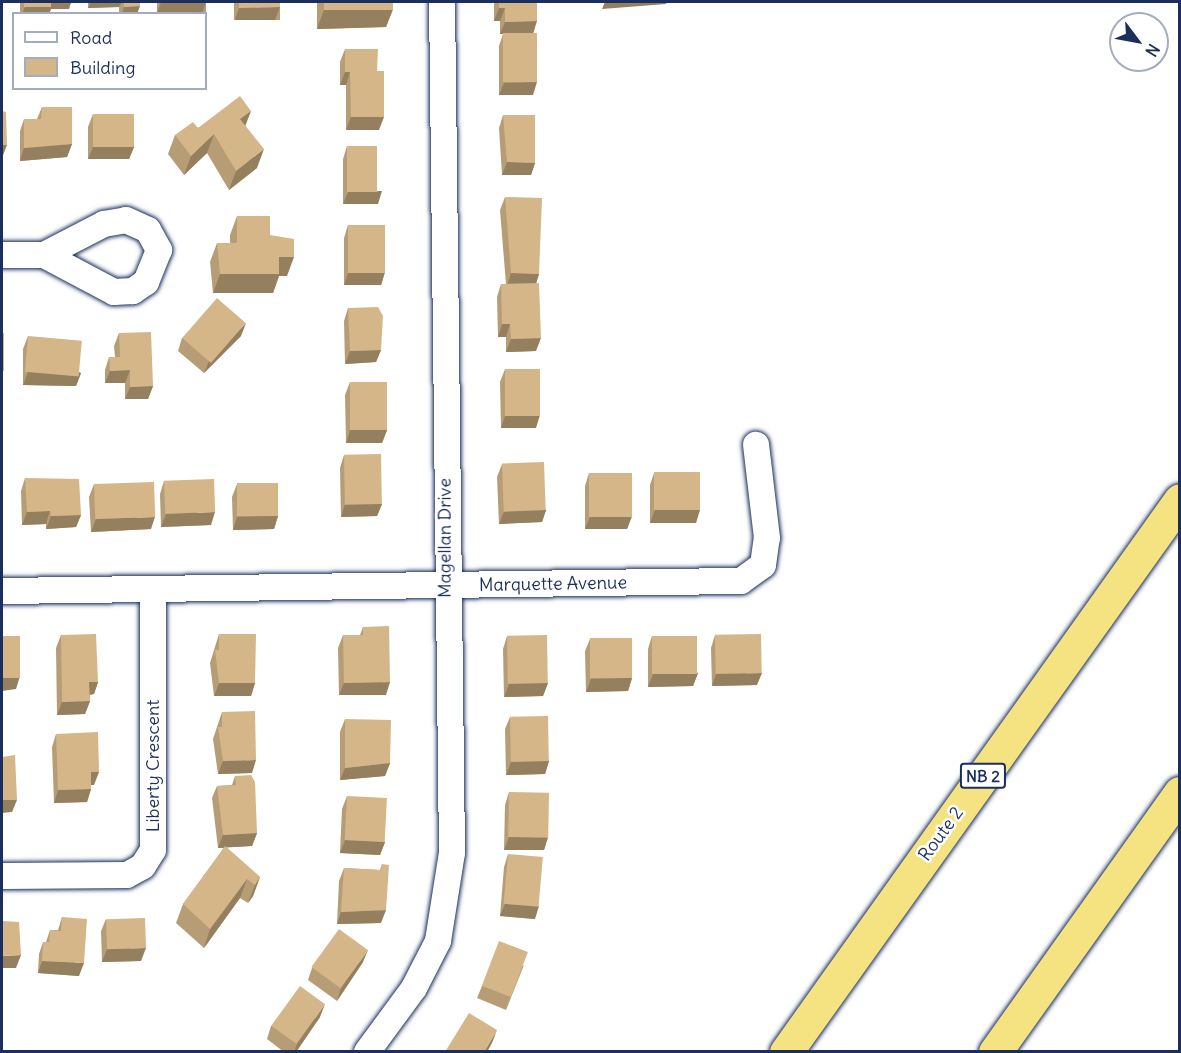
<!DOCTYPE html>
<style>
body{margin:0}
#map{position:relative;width:1181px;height:1053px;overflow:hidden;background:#fff;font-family:Delius,sans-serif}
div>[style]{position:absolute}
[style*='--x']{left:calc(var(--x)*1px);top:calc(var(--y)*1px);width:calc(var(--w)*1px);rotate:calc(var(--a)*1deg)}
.roads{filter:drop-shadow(0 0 2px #1b2f5e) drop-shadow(0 0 2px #1b2f5e)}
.minor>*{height:26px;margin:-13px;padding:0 13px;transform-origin:13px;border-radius:13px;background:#fff}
.motorway>*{height:33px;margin:-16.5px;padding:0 16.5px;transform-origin:16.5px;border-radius:16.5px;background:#f5e382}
.wall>*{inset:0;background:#b69d75;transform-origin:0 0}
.shaded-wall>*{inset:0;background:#947f5f}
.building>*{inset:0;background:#d4b688;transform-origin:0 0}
span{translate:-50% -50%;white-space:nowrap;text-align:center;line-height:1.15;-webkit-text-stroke:5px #fff;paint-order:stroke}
.shield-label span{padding:2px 4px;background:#fff;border:2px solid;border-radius:4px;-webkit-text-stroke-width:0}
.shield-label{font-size:16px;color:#1b2f5e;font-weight:700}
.street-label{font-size:18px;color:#1b2f5e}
.frame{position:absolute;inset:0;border:3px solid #1b2f5e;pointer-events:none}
.legend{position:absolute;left:12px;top:12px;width:195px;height:78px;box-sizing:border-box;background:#fff;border:2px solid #a4acbf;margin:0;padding:8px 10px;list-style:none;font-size:18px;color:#1b2f5e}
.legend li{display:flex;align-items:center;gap:12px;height:30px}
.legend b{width:30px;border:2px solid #a4acbf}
.north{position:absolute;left:1109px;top:12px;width:60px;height:60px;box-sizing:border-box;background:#fff;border:2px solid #a4acbf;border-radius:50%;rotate:122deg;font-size:16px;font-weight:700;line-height:24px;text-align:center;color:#1b2f5e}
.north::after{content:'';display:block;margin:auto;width:21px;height:27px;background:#1b2f5e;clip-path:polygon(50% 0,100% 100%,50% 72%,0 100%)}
</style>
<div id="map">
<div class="roads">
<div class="minor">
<div style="--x:2;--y:255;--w:42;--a:0"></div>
<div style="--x:44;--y:255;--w:68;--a:-27.3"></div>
<div style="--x:104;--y:224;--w:22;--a:-10"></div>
<div style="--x:126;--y:220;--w:24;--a:24"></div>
<div style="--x:148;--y:230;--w:23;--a:61"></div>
<div style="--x:159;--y:250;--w:35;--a:112"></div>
<div style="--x:146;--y:282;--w:16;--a:145"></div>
<div style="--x:133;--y:291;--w:19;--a:177"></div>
<div style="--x:114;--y:292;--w:79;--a:-152.1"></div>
<div style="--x:2;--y:591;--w:739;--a:-0.78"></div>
<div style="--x:741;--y:581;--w:27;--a:-36"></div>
<div style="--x:763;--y:565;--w:27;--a:-82"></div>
<div style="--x:767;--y:538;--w:94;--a:-96.7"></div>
<div style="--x:2;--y:876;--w:125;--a:-0.5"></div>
<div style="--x:127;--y:875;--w:18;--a:-29"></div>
<div style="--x:143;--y:866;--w:19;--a:-58"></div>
<div style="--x:153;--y:850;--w:260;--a:-90"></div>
<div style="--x:367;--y:1052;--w:79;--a:-53.7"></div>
<div style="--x:414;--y:988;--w:53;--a:-62.9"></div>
<div style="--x:438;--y:941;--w:89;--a:-81"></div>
<div style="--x:452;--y:853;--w:851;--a:-90.67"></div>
</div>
<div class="motorway">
<div style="--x:786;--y:1052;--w:678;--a:-54.48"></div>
<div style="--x:995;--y:1052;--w:318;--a:-54.5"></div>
</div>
</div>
<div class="wall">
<div style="clip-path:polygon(20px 2px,71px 2px,69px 9px,51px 9px,49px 14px,20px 14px)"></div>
<div style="clip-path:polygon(88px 2px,140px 2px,137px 14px,119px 14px,119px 7px,88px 8px)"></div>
<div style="left:157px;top:2px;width:49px;height:11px"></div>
<div style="left:234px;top:2px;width:46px;height:18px"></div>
<div style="clip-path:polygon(317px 2px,393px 2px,393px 9px,386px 27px,317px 29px)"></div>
<div style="clip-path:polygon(495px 2px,537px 2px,533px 33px,533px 95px,499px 95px,499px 46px,503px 34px,500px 34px,500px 21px,494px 21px,494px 4px)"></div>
<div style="clip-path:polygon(345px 49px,377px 71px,379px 130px,346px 130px,346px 85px,340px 85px,340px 62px)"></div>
<div style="clip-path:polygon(42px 107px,72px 144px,67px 157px,20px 161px,20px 131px,24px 119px,37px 119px)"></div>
<div style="clip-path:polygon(251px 111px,245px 125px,257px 168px,229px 190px,207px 153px,184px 175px,168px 154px,175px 135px)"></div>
<div style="clip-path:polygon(93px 114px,134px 147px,129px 159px,88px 159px,88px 127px)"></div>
<div style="clip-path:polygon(503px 115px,535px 163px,531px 175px,502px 175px,499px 128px)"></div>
<div style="clip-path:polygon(347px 146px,378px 204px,343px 204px,343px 159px)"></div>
<div style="clip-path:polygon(505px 197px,539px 274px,536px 283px,536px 351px,506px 352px,506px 337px,498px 337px,497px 297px,501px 284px,506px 284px,500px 210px)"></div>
<div style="clip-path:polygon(237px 216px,270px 235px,287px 276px,279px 276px,273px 293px,213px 293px,210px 262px,217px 243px,230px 243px,230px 235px)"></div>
<div style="clip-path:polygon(348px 225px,385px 272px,381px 285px,344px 285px,344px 238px)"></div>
<div style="clip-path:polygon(348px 308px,381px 350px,376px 362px,345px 364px,344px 321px)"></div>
<div style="clip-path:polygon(119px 333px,153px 386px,148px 399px,125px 399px,125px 383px,105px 383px,105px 370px,109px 357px,115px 357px,114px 346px)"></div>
<div style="clip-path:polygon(28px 336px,81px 373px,76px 386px,23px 385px,23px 349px)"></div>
<div style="clip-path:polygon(241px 336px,204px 373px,178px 351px,182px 338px)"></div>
<div style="clip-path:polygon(505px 369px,536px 428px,501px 428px,500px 382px)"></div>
<div style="clip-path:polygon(350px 382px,387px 430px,382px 443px,346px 443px,345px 395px)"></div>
<div style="clip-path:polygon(344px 455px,382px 504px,377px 516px,341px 517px,340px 468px)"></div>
<div style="clip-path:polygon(502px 464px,546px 510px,542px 522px,499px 524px,497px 477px)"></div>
<div style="clip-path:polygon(589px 473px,632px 516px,627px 529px,585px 529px,585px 486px)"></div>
<div style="clip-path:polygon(654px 473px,696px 523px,650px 523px,650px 485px)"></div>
<div style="clip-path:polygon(25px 478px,81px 515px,76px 527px,46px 529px,46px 524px,22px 525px,21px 491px)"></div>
<div style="clip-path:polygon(164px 481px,211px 525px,161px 527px,160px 494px)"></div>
<div style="clip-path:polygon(94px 484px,151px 529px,91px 532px,89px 497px)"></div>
<div style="clip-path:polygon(237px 484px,278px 516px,274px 529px,233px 530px,232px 497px)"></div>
<div style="clip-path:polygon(363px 627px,386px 695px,339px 695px,338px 648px,343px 635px,360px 635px)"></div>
<div style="clip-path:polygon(219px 634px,255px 683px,251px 696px,214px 696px,210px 663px)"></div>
<div style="clip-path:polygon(61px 635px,98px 682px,94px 694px,90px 695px,90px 701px,85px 714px,57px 715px,56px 648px)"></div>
<div style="clip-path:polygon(715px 635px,757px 685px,712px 686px,711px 648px)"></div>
<div style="clip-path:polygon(507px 636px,548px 683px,543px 696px,504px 697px,503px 649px)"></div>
<div style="clip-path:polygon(652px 636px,698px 673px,693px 686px,648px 687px,648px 649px)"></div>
<div style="clip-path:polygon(590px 639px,632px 678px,628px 691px,586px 692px,585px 651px)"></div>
<div style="clip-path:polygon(222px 712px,252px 773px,218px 774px,213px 739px)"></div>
<div style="clip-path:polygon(510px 717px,549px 761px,545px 774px,506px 775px,505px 729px)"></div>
<div style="clip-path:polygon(345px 719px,390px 763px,385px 776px,340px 780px,340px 732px)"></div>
<div style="clip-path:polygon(56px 734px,94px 785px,91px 785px,91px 789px,87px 802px,54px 803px,52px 747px)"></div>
<div style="clip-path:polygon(235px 776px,257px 833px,252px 846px,226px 847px,260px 877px,253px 896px,248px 903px,240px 898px,204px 948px,176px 923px,183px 904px,224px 848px,218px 848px,212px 798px,217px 786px,232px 785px)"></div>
<div style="clip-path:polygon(509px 792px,548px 837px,544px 850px,504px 850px,505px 805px)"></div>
<div style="clip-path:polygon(347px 796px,385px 842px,380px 855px,340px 853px,342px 809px)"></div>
<div style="clip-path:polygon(508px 854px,535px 919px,500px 916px,504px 867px)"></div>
<div style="clip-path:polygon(382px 864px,381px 923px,337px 924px,339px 881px,344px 868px,380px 870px)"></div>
<div style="clip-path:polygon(62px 917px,79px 976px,38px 973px,39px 954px,43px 942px,46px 942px,50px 930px,58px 930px)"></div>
<div style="clip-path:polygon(106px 919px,141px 961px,102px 962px,101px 931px)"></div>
<div style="clip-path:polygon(363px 962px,337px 1001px,308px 980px,312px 968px)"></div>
<div style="clip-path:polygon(524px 965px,506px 1010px,477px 998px,482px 986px)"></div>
<div style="clip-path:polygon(320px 1017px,296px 1052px,284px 1052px,267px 1039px,271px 1026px)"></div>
</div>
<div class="shaded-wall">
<div style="clip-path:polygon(49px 2px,71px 2px,69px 9px,51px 9px,49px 14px,22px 14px,25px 7px)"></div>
<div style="clip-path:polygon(91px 2px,122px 2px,119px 7px,88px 8px)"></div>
<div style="clip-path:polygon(161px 2px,206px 2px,202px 13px,157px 13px)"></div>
<div style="clip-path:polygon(605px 2px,667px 2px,666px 4px,602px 9px)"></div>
<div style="clip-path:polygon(140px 6px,137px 14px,122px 14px,124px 7px)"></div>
<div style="clip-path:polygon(280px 7px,275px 20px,235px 20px,239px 8px)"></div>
<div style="clip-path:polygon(499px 8px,505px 8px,500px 21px,494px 21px)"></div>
<div style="clip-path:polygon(393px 9px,386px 27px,317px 29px,324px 10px)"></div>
<div style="clip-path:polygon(537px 21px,533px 34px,500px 34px,505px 22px)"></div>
<div style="clip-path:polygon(345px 72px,350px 72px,346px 85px,340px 85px)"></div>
<div style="clip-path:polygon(537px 82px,533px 95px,499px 95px,504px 83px)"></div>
<div style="clip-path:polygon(251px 111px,244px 129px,240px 119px)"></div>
<div style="clip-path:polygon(351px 117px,384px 117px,379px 130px,346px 130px)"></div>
<div style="clip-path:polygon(214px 134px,207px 153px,184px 175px,191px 156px)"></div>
<div style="clip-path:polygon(72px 144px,67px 157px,20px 161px,24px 148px)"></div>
<div style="clip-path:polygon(2px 145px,7px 145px,2px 158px)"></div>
<div style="clip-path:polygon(93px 147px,134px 147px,129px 159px,88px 159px)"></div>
<div style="clip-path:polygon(264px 149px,257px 168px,229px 190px,236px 171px)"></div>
<div style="clip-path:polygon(507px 162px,535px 163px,531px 175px,502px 175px)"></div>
<div style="clip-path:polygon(382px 191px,378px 204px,343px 204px,348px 192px)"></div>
<div style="clip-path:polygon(279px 257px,294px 257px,287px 276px,279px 276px,273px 293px,213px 293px,220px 274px)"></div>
<div style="clip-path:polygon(385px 272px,381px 285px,344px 285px,348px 273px)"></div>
<div style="clip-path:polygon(511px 273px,539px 274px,535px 287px,507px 286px)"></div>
<div style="clip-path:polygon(246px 323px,241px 336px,204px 373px,209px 361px)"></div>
<div style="clip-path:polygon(502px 324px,510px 324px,506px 337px,498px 337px)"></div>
<div style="clip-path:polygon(541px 338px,536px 351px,506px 352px,511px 339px)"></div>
<div style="clip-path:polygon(381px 350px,376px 362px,345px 364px,350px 351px)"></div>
<div style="clip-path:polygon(130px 370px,125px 383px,105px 383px,110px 371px)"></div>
<div style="clip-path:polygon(28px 372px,81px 373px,76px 386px,23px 385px)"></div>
<div style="clip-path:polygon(153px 386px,148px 399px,125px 399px,130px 387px)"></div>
<div style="clip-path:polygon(540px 415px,536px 428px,501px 428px,505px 416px)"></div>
<div style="clip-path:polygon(350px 430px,387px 430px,382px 443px,346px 443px)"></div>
<div style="clip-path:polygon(345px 504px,382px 504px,377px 516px,341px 517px)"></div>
<div style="clip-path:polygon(546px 510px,542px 522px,499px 524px,504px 512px)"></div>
<div style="clip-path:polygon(655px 510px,700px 510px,696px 523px,650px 523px)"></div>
<div style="clip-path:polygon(50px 511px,46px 524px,22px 525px,27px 512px)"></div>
<div style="clip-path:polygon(215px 512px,211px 525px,161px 527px,166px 514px)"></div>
<div style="clip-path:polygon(81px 515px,76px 527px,46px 529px,51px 516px)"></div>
<div style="clip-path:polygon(278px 516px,274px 529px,233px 530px,237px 517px)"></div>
<div style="clip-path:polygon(632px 516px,627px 529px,585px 529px,590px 517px)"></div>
<div style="clip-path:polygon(155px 517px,151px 529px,91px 532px,96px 519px)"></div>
<div style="clip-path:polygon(698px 673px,693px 686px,648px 687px,653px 674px)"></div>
<div style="clip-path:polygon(762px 673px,757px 685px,712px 686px,716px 674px)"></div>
<div style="clip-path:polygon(20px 676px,16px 689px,2px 691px,2px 678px)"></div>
<div style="clip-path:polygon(632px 678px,628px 691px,586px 692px,591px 679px)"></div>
<div style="clip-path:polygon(89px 682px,98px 682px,94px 694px,85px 695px)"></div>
<div style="clip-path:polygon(390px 682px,386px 695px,339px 695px,344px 683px)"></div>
<div style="clip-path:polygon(219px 683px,255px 683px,251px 696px,214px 696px)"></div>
<div style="clip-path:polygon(548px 683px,543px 696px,504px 697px,509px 684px)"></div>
<div style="clip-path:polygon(90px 701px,85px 714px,57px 715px,62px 702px)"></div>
<div style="clip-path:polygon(256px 760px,252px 773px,218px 774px,223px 761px)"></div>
<div style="clip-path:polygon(549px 761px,545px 774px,506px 775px,511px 762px)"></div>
<div style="clip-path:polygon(390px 763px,385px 776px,340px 780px,345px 768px)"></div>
<div style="clip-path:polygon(91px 772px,99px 772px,94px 785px,86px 785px)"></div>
<div style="clip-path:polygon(91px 789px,87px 802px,54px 803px,58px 790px)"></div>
<div style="clip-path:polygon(2px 800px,17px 800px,12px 812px,2px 813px)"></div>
<div style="clip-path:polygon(257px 833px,252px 846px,218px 848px,223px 835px)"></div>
<div style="clip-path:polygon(509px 837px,548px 837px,544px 850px,504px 850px)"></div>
<div style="clip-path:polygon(345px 840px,385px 842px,380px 855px,340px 853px)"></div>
<div style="clip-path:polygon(260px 877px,253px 896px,248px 903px,255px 885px)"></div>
<div style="clip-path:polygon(247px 879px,240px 898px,204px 948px,210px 929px)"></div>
<div style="clip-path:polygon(505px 904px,539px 906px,535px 919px,500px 916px)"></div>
<div style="clip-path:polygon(386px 910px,381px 923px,337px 924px,341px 912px)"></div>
<div style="clip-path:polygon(146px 948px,141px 961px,102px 962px,107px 949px)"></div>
<div style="clip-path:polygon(368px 950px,363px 962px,337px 1001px,341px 988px)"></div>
<div style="clip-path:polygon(21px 955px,16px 968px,2px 968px,2px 956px)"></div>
<div style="clip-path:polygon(42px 961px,84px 963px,79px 976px,38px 973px)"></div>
<div style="clip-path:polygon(325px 1004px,320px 1017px,296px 1052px,294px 1052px,297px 1044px)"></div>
<div style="clip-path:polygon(497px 1030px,492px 1043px,487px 1052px,484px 1052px)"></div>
</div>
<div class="building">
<div style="left:24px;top:2px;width:27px;height:5px"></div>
<div style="clip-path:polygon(124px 2px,140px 2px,140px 6px,124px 7px)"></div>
<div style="clip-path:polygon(239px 2px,280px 2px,280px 7px,239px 8px)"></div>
<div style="left:324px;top:2px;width:69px;height:8px"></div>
<div style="clip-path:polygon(499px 2px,537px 2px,537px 21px,505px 22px,505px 8px,499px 8px)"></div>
<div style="left:537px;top:33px;width:49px;height:34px;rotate:90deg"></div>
<div style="clip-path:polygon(345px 49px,378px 49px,377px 71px,384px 71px,384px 117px,351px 117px,350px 72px,345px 72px)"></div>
<div style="clip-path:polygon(240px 96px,251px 111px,240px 119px,264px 149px,236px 171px,214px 134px,191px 156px,175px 135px,193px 122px,198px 128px)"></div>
<div style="clip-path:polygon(42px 107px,72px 107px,72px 144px,24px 148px,24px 119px,41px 119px)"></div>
<div style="clip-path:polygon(2px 111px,6px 112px,7px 145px,2px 145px)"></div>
<div style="left:93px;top:114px;width:41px;height:33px"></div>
<div style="clip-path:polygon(503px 115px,535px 115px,535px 163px,507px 162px)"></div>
<div style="left:347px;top:146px;width:30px;height:46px"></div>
<div style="clip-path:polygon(505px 197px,542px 198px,539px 274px,511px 273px)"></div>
<div style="clip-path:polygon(237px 216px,270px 216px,270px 235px,294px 239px,294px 257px,279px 257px,279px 274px,220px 274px,217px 243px,237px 243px)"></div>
<div style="left:348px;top:225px;width:37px;height:48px"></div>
<div style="clip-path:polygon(539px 283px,541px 338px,511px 339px,510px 324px,502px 324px,501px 284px)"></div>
<div style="left:217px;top:298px;width:38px;height:53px;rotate:41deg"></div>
<div style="clip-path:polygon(378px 307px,383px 316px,381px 350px,350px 351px,348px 308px)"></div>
<div style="clip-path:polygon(151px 332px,153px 386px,130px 387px,130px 370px,110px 371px,109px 357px,120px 357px,119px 333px)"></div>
<div style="left:2px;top:333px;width:2px;height:38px"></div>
<div style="left:28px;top:336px;width:54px;height:36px;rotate:5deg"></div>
<div style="left:505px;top:369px;width:35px;height:47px"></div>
<div style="left:350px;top:382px;width:37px;height:48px"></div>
<div style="left:381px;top:454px;width:50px;height:37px;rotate:89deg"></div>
<div style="left:544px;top:462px;width:48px;height:42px;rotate:88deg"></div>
<div style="left:700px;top:472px;width:38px;height:46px;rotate:90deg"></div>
<div style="left:589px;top:473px;width:43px;height:44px"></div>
<div style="clip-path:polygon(25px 478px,79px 479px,81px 515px,51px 516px,50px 511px,27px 512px)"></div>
<div style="left:214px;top:479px;width:33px;height:50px;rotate:88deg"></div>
<div style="left:154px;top:482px;width:35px;height:60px;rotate:88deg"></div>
<div style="left:278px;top:483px;width:33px;height:41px;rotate:90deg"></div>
<div style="clip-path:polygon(389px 626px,390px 682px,344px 683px,343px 635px,363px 635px,363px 627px)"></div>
<div style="clip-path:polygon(96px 634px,98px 682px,89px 682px,90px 701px,62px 702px,61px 635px)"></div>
<div style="clip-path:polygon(219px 634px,256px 634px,255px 683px,219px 683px,215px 650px,219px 650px)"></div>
<div style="left:761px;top:634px;width:39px;height:46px;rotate:89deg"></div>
<div style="left:547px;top:635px;width:48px;height:40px;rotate:89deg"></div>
<div style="left:2px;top:636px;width:18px;height:42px"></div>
<div style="left:652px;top:636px;width:45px;height:38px"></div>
<div style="left:632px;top:638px;width:40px;height:42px;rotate:90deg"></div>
<div style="clip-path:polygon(255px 711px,256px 760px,223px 761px,218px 727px,222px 727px,222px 712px)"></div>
<div style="left:548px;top:716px;width:45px;height:38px;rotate:89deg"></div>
<div style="clip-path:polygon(345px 719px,391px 720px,390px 763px,345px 768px)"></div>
<div style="clip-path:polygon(98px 732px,99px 772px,91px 772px,91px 789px,58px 790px,56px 734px)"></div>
<div style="clip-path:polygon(15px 755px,17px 800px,2px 800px,2px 757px)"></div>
<div style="clip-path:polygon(251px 775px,255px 782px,257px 833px,223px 835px,217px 786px,236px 785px,235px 776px)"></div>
<div style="left:509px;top:792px;width:40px;height:45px;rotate:1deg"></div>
<div style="left:347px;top:796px;width:40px;height:44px;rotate:3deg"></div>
<div style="clip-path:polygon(225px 846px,260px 877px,255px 885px,247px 879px,210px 929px,183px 904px)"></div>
<div style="left:508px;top:854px;width:35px;height:50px;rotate:5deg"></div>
<div style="clip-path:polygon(382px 864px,389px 865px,386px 910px,341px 912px,344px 868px,381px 870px)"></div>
<div style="clip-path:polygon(62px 917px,87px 919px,84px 963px,42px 961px,43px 942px,49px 942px,50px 930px,61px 931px)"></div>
<div style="left:145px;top:918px;width:30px;height:39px;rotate:88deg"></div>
<div style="clip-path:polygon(2px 921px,19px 922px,21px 955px,2px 956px)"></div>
<div style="left:339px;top:929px;width:36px;height:47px;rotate:36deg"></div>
<div style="left:499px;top:941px;width:31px;height:48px;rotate:21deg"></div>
<div style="left:300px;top:986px;width:31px;height:49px;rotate:36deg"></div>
<div style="clip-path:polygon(469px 1013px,497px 1030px,484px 1052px,445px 1052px)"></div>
</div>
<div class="shield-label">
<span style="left:983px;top:776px">NB 2</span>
</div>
<div class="street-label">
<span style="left:445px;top:538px;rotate:-90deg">Magellan Drive</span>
<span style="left:553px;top:584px;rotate:-1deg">Marquette Avenue</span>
<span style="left:153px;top:766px;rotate:-90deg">Liberty Crescent</span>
<span style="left:941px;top:834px;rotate:-54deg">Route 2</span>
</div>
<div class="frame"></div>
<ul class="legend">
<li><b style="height:8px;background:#fff"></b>Road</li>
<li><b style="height:16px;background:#d4b688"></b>Building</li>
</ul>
<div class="north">N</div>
</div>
